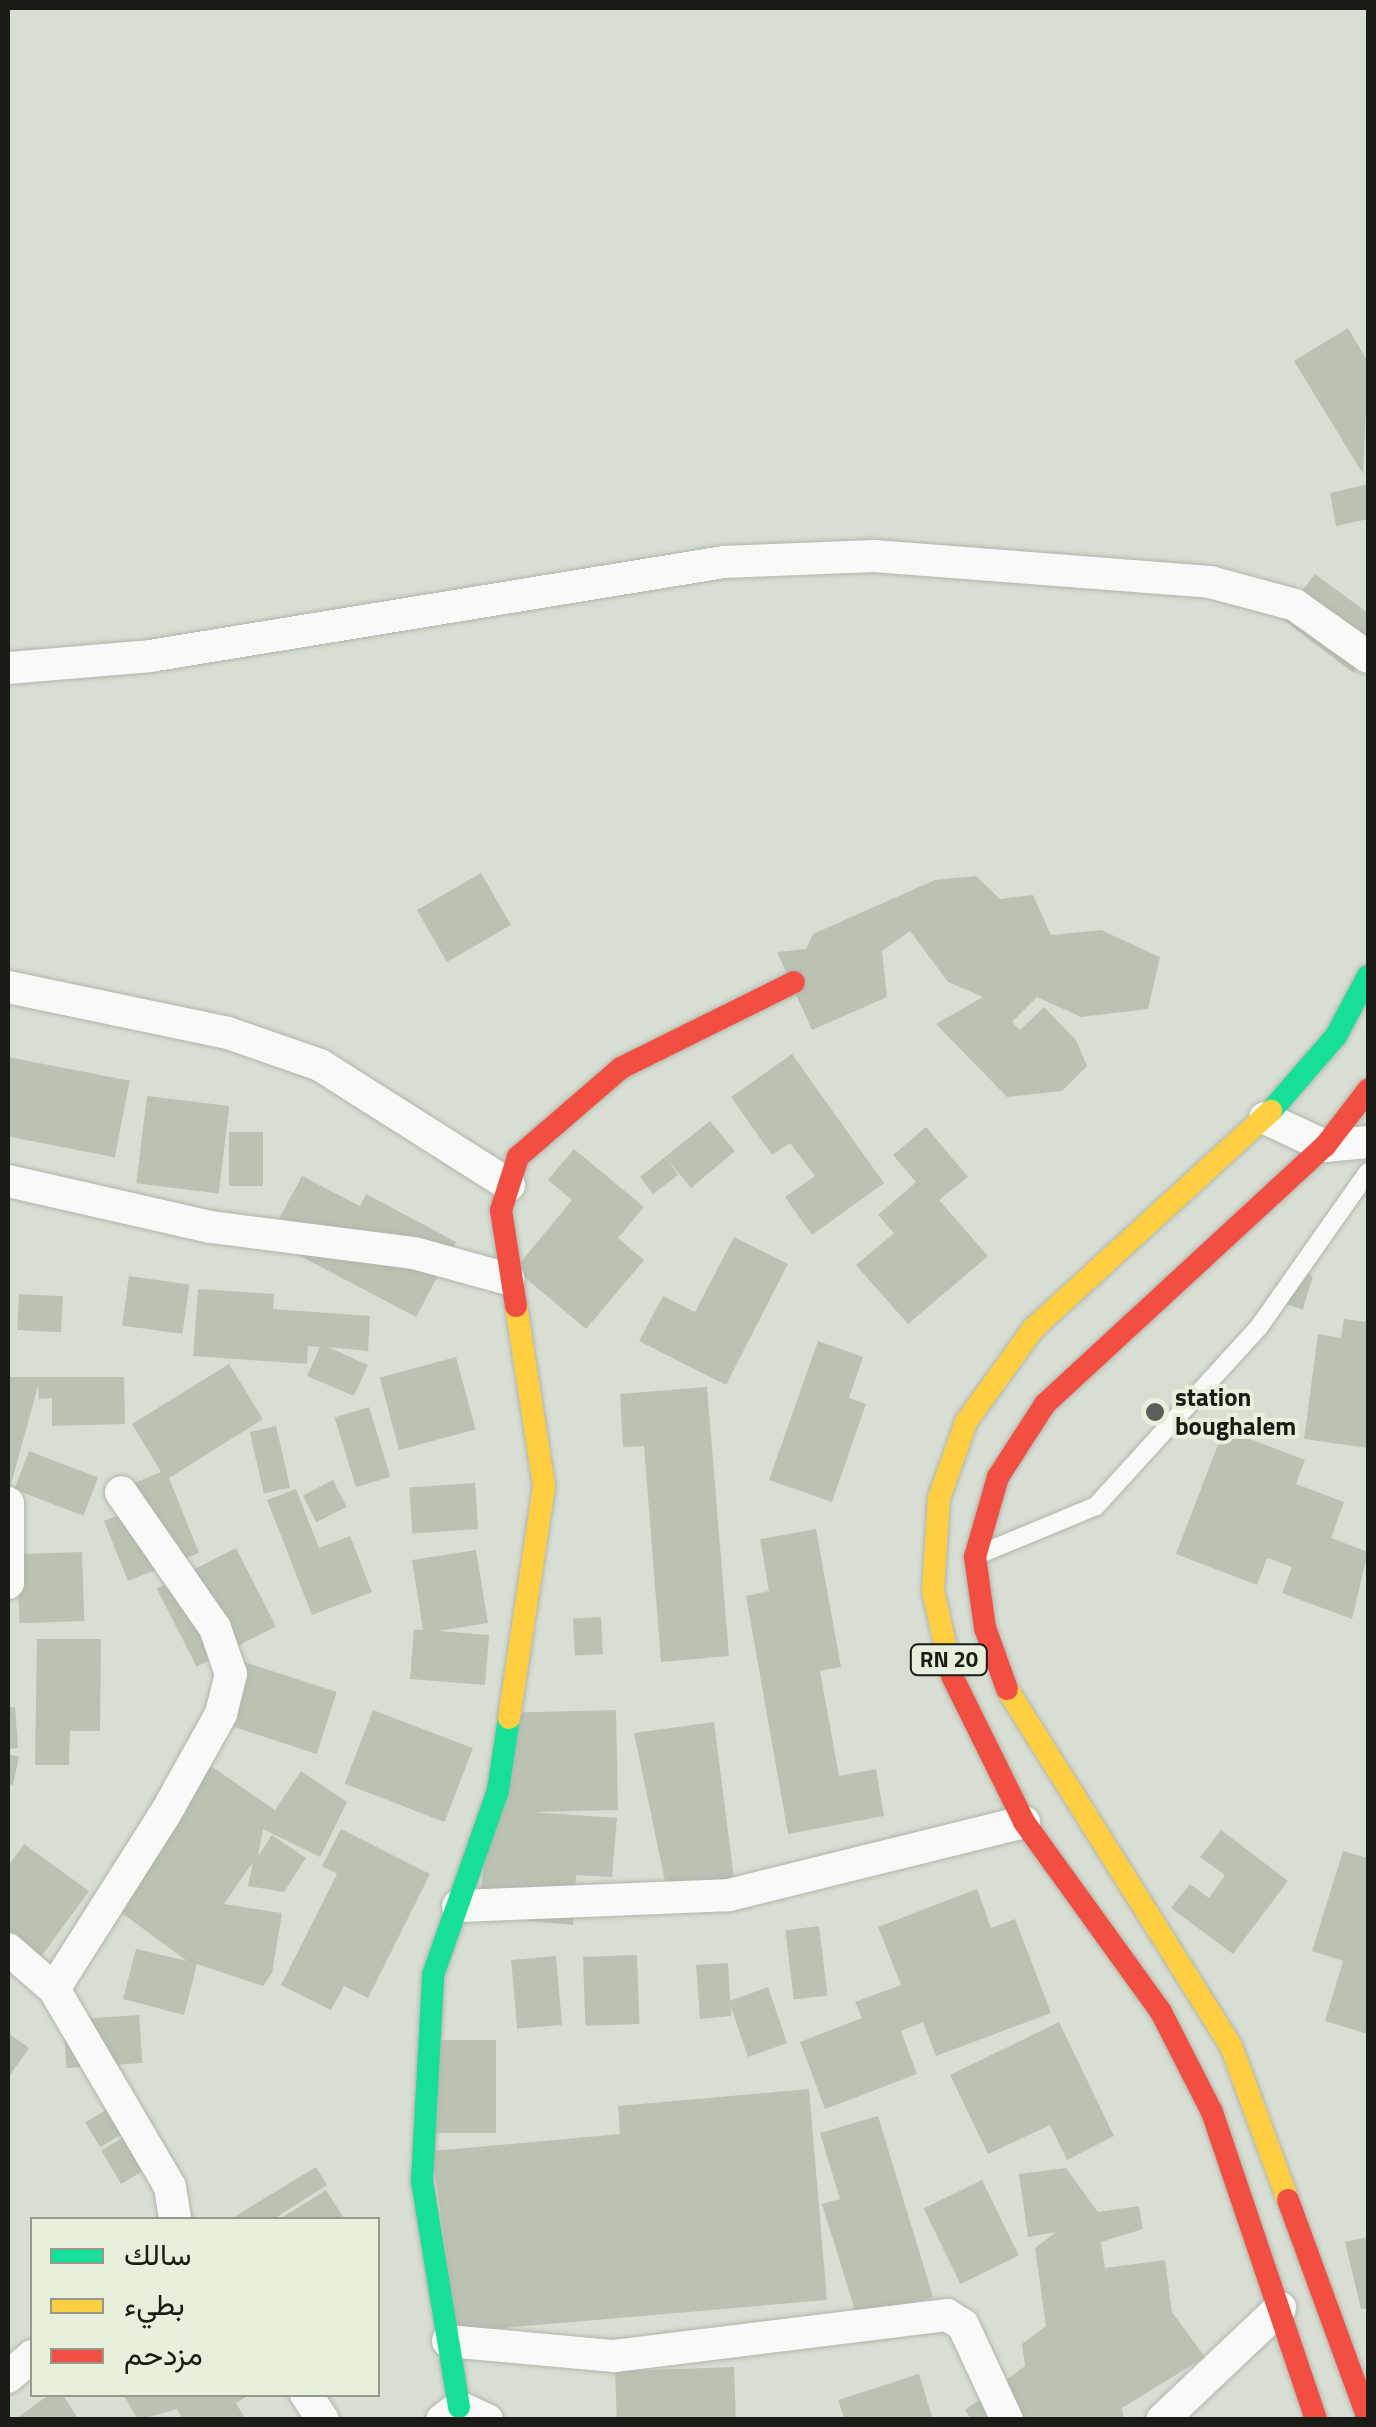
<!DOCTYPE html>
<meta charset="utf-8">
<style>
body{margin:0}
#map{position:relative;width:1376px;height:2427px;overflow:hidden;background:#d9ded3;font-family:"Titillium Web",Vazirmatn,sans-serif}
div>[style]{position:absolute}
[style*='--x']{left:calc(var(--x)*1px);top:calc(var(--y)*1px);width:calc(var(--w)*1px);rotate:calc(var(--a)*1deg)}
.building>*{inset:0;background:#bbc2b3;transform-origin:0 0}
.roads{filter:drop-shadow(0 0 2px #b1b5ac) drop-shadow(0 0 2px #b1b5ac)}
.lane>*{height:18px;margin:-9px;padding:0 9px;transform-origin:9px;border-radius:9px;background:#f9faf8}
.street>*{height:32px;margin:-16px;padding:0 16px;transform-origin:16px;border-radius:16px;background:#f9faf8}
.fast>*{height:22px;margin:-11px;padding:0 11px;transform-origin:11px;border-radius:11px;background:#16e098}
.slow>*{height:22px;margin:-11px;padding:0 11px;transform-origin:11px;border-radius:11px;background:#ffcf43}
.jam>*{height:22px;margin:-11px;padding:0 11px;transform-origin:11px;border-radius:11px;background:#f24e42}
.dots>*{width:28px;height:28px;translate:-50% -50%;box-sizing:border-box;border:5px solid #e7f0dc;border-radius:50%}
span{translate:-50% -50%;white-space:nowrap;text-align:center;line-height:1.15;-webkit-text-stroke:8px #e7f0dc;paint-order:stroke}
.shield-label span{padding:2px 8px;background:#e7f0dc;border:2px solid;border-radius:8px;-webkit-text-stroke-width:0}
.shield-label{font-size:22px;color:#191c15;font-weight:700}
.poi-label{font-size:25px;color:#191c15;font-weight:700}
.left{translate:0 -50%;text-align:left}
.frame{position:absolute;inset:0;border:10px solid #191c15;pointer-events:none}
.legend{position:absolute;left:30px;top:2217px;width:350px;height:180px;box-sizing:border-box;background:#e7f0dc;border:2px solid #959b8c;margin:0;padding:12px 18px;list-style:none;font-size:30px;color:#191c15}
.legend li{display:flex;align-items:center;gap:20px;height:50px}
.legend b{width:50px;border:2px solid #959b8c}
</style>
<div id="map">
<div class="building">
<div style="clip-path:polygon(1348px 328px,1368px 362px,1363px 474px,1294px 361px)"></div>
<div style="clip-path:polygon(1368px 484px,1368px 519px,1336px 526px,1330px 493px)"></div>
<div style="clip-path:polygon(1315px 574px,1368px 613px,1368px 653px,1354px 673px,1281px 618px)"></div>
<div style="left:481px;top:873px;width:60px;height:74px;rotate:60deg"></div>
<div style="clip-path:polygon(976px 876px,1000px 899px,1033px 895px,1051px 935px,1101px 930px,1160px 957px,1148px 1009px,1081px 1017px,1037px 997px,1012px 1022px,1020px 1030px,1044px 1007px,1076px 1040px,1087px 1066px,1062px 1091px,1007px 1097px,936px 1024px,983px 997px,948px 982px,910px 931px,882px 951px,887px 997px,812px 1030px,777px 952px,806px 949px,813px 934px,935px 880px)"></div>
<div style="clip-path:polygon(792px 1054px,884px 1183px,812px 1235px,785px 1197px,815px 1176px,790px 1143px,772px 1155px,731px 1097px)"></div>
<div style="left:8px;top:1057px;width:124px;height:78px;rotate:11deg"></div>
<div style="left:147px;top:1096px;width:83px;height:88px;rotate:7deg"></div>
<div style="clip-path:polygon(710px 1121px,735px 1151px,691px 1188px,668px 1160px,678px 1175px,653px 1194px,640px 1177px)"></div>
<div style="clip-path:polygon(926px 1127px,968px 1177px,939px 1200px,988px 1256px,908px 1324px,856px 1265px,894px 1233px,878px 1215px,916px 1182px,893px 1155px)"></div>
<div style="left:229px;top:1132px;width:34px;height:54px"></div>
<div style="clip-path:polygon(574px 1149px,644px 1207px,618px 1238px,644px 1260px,586px 1329px,515px 1269px,572px 1200px,548px 1180px)"></div>
<div style="clip-path:polygon(302px 1176px,360px 1206px,366px 1194px,456px 1242px,416px 1317px,268px 1239px)"></div>
<div style="clip-path:polygon(734px 1237px,788px 1264px,726px 1385px,639px 1341px,663px 1296px,695px 1312px)"></div>
<div style="left:1290px;top:1269px;width:24px;height:35px;rotate:17deg"></div>
<div style="left:129px;top:1276px;width:61px;height:50px;rotate:8deg"></div>
<div style="clip-path:polygon(198px 1289px,274px 1294px,273px 1309px,370px 1316px,368px 1351px,328px 1347px,368px 1365px,354px 1396px,307px 1376px,320px 1347px,308px 1346px,307px 1364px,193px 1356px)"></div>
<div style="left:19px;top:1294px;width:44px;height:36px;rotate:3deg"></div>
<div style="clip-path:polygon(1344px 1319px,1368px 1322px,1368px 1448px,1304px 1439px,1318px 1334px,1341px 1338px)"></div>
<div style="clip-path:polygon(818px 1341px,863px 1357px,849px 1398px,866px 1404px,832px 1502px,769px 1480px)"></div>
<div style="left:456px;top:1357px;width:75px;height:79px;rotate:75deg"></div>
<div style="clip-path:polygon(229px 1364px,263px 1419px,169px 1478px,199px 1553px,128px 1581px,104px 1521px,119px 1515px,110px 1493px,161px 1472px,132px 1424px)"></div>
<div style="clip-path:polygon(8px 1377px,124px 1377px,125px 1424px,52px 1426px,52px 1398px,39px 1399px,38px 1386px,8px 1495px)"></div>
<div style="clip-path:polygon(707px 1387px,729px 1656px,661px 1662px,644px 1446px,623px 1447px,620px 1394px)"></div>
<div style="left:369px;top:1407px;width:73px;height:36px;rotate:73deg"></div>
<div style="left:276px;top:1426px;width:63px;height:27px;rotate:77deg"></div>
<div style="clip-path:polygon(1224px 1429px,1305px 1460px,1296px 1484px,1344px 1502px,1331px 1538px,1368px 1552px,1352px 1619px,1282px 1593px,1292px 1567px,1267px 1558px,1257px 1585px,1176px 1554px)"></div>
<div style="left:29px;top:1451px;width:74px;height:41px;rotate:21deg"></div>
<div style="left:333px;top:1480px;width:30px;height:34px;rotate:63deg"></div>
<div style="left:475px;top:1483px;width:46px;height:66px;rotate:86deg"></div>
<div style="clip-path:polygon(296px 1489px,319px 1548px,350px 1536px,372px 1592px,312px 1615px,267px 1500px)"></div>
<div style="clip-path:polygon(816px 1529px,841px 1667px,820px 1671px,839px 1776px,876px 1769px,884px 1816px,788px 1834px,746px 1596px,769px 1591px,760px 1539px)"></div>
<div style="left:236px;top:1548px;width:88px;height:89px;rotate:63deg"></div>
<div style="clip-path:polygon(476px 1550px,488px 1623px,438px 1631px,489px 1635px,485px 1685px,410px 1679px,414px 1629px,423px 1630px,412px 1560px)"></div>
<div style="left:82px;top:1552px;width:69px;height:65px;rotate:88deg"></div>
<div style="left:601px;top:1617px;width:37px;height:28px;rotate:87deg"></div>
<div style="clip-path:polygon(37px 1639px,101px 1639px,100px 1731px,70px 1731px,69px 1765px,35px 1765px)"></div>
<div style="left:235px;top:1659px;width:107px;height:65px;rotate:18deg"></div>
<div style="clip-path:polygon(15px 1707px,18px 1748px,8px 1749px,8px 1708px)"></div>
<div style="left:373px;top:1710px;width:107px;height:79px;rotate:21deg"></div>
<div style="clip-path:polygon(616px 1710px,618px 1810px,532px 1812px,617px 1818px,612px 1877px,576px 1875px,573px 1925px,528px 1921px,530px 1901px,480px 1898px,501px 1713px)"></div>
<div style="clip-path:polygon(714px 1722px,736px 1894px,665px 1881px,634px 1733px)"></div>
<div style="clip-path:polygon(8px 1754px,19px 1757px,13px 1785px,8px 1784px)"></div>
<div style="clip-path:polygon(211px 1766px,275px 1810px,301px 1771px,347px 1802px,320px 1857px,263px 1829px,258px 1856px,272px 1835px,306px 1858px,284px 1892px,248px 1886px,253px 1862px,224px 1904px,282px 1913px,272px 1973px,263px 1986px,197px 1964px,184px 2015px,123px 1999px,136px 1949px,187px 1961px,115px 1908px)"></div>
<div style="clip-path:polygon(341px 1829px,430px 1874px,368px 1998px,344px 1986px,331px 2010px,281px 1985px,337px 1874px,322px 1866px)"></div>
<div style="clip-path:polygon(1221px 1830px,1288px 1881px,1233px 1954px,1171px 1908px,1190px 1884px,1209px 1898px,1225px 1875px,1200px 1857px)"></div>
<div style="clip-path:polygon(24px 1844px,89px 1891px,38px 1961px,8px 1939px,8px 1866px)"></div>
<div style="clip-path:polygon(1343px 1851px,1368px 1858px,1368px 2034px,1325px 2021px,1343px 1961px,1312px 1951px)"></div>
<div style="clip-path:polygon(977px 1889px,991px 1928px,1015px 1919px,1051px 2013px,936px 2056px,923px 2022px,901px 2031px,917px 2074px,825px 2109px,800px 2042px,862px 2018px,855px 2002px,901px 1985px,878px 1927px)"></div>
<div style="left:819px;top:1926px;width:70px;height:34px;rotate:83deg"></div>
<div style="left:637px;top:1955px;width:69px;height:54px;rotate:88deg"></div>
<div style="left:556px;top:1956px;width:69px;height:45px;rotate:85deg"></div>
<div style="clip-path:polygon(728px 1963px,730px 2001px,768px 1987px,787px 2043px,748px 2057px,731px 2007px,731px 2016px,700px 2019px,696px 1965px)"></div>
<div style="left:139px;top:2015px;width:48px;height:76px;rotate:86deg"></div>
<div style="clip-path:polygon(1059px 2022px,1114px 2136px,1067px 2160px,1050px 2125px,988px 2154px,950px 2075px)"></div>
<div style="clip-path:polygon(8px 2033px,29px 2048px,8px 2078px)"></div>
<div style="left:428px;top:2040px;width:68px;height:93px"></div>
<div style="clip-path:polygon(809px 2089px,827px 2300px,457px 2332px,432px 2151px,620px 2134px,618px 2106px)"></div>
<div style="left:111px;top:2107px;width:29px;height:30px;rotate:59deg"></div>
<div style="clip-path:polygon(878px 2116px,933px 2297px,858px 2320px,822px 2204px,840px 2199px,820px 2133px)"></div>
<div style="left:132px;top:2132px;width:39px;height:36px;rotate:59deg"></div>
<div style="clip-path:polygon(316px 2167px,327px 2185px,272px 2220px,229px 2220px)"></div>
<div style="clip-path:polygon(1066px 2168px,1098px 2212px,1139px 2206px,1143px 2229px,1101px 2242px,1105px 2268px,1165px 2260px,1172px 2312px,1205px 2357px,1122px 2408px,1124px 2420px,972px 2420px,965px 2410px,1025px 2366px,1022px 2344px,1046px 2326px,1035px 2248px,1056px 2232px,1028px 2237px,1019px 2174px)"></div>
<div style="left:982px;top:2180px;width:84px;height:65px;rotate:64deg"></div>
<div style="clip-path:polygon(326px 2190px,345px 2220px,278px 2220px)"></div>
<div style="clip-path:polygon(1368px 2237px,1368px 2308px,1361px 2309px,1345px 2242px)"></div>
<div style="left:734px;top:2367px;width:53px;height:119px;rotate:88deg"></div>
<div style="clip-path:polygon(919px 2374px,933px 2420px,845px 2420px,838px 2400px)"></div>
<div style="clip-path:polygon(50px 2394px,62px 2394px,79px 2420px,14px 2420px)"></div>
<div style="clip-path:polygon(123px 2394px,251px 2394px,236px 2403px,246px 2420px,183px 2420px,177px 2409px,138px 2420px)"></div>
</div>
<div class="roads">
<div class="lane">
<div style="--x:985;--y:1552;--w:120;--a:-22.5"></div>
<div style="--x:1096;--y:1506;--w:242;--a:-47.7"></div>
<div style="--x:1259;--y:1327;--w:189;--a:-54.9"></div>
</div>
<div class="street">
<div style="--x:8;--y:668;--w:143;--a:-4.8"></div>
<div style="--x:150;--y:656;--w:582;--a:-9.3"></div>
<div style="--x:724;--y:562;--w:150;--a:-2.3"></div>
<div style="--x:874;--y:556;--w:337;--a:4.4"></div>
<div style="--x:1210;--y:582;--w:88;--a:15.1"></div>
<div style="--x:1295;--y:605;--w:90;--a:35.5"></div>
<div style="--x:8;--y:987;--w:225;--a:11.8"></div>
<div style="--x:228;--y:1033;--w:97;--a:19.2"></div>
<div style="--x:320;--y:1065;--w:224;--a:32.4"></div>
<div style="--x:1265;--y:1118;--w:66;--a:25"></div>
<div style="--x:1325;--y:1146;--w:43;--a:-5.3"></div>
<div style="--x:8;--y:1181;--w:208;--a:12.8"></div>
<div style="--x:211;--y:1227;--w:205;--a:7.3"></div>
<div style="--x:414;--y:1253;--w:98;--a:15.5"></div>
<div style="--x:8;--y:1503;--w:80;--a:90"></div>
<div style="--x:458;--y:1906;--w:271;--a:-2.3"></div>
<div style="--x:729;--y:1895;--w:304;--a:-13.9"></div>
<div style="--x:8;--y:1949;--w:61;--a:41"></div>
<div style="--x:54;--y:1989;--w:229;--a:59.6"></div>
<div style="--x:170;--y:2187;--w:33;--a:81"></div>
<div style="--x:54;--y:1989;--w:205;--a:-57.6"></div>
<div style="--x:164;--y:1816;--w:117;--a:-60.8"></div>
<div style="--x:221;--y:1714;--w:41;--a:-76"></div>
<div style="--x:231;--y:1674;--w:49;--a:-109.2"></div>
<div style="--x:215;--y:1628;--w:165;--a:-124.7"></div>
<div style="--x:448;--y:2341;--w:167;--a:5.2"></div>
<div style="--x:614;--y:2356;--w:336;--a:-7"></div>
<div style="--x:947;--y:2315;--w:19;--a:32"></div>
<div style="--x:963;--y:2325;--w:105;--a:65.1"></div>
<div style="--x:8;--y:2377;--w:32;--a:-41"></div>
<div style="--x:306;--y:2394;--w:31;--a:57"></div>
<div style="--x:442;--y:2420;--w:21;--a:-37"></div>
<div style="--x:459;--y:2407;--w:31;--a:25"></div>
<div style="--x:1162;--y:2420;--w:163;--a:-43.5"></div>
</div>
<div class="fast">
<div style="--x:1271;--y:1111;--w:99;--a:-49.1"></div>
<div style="--x:1336;--y:1036;--w:68;--a:-61.9"></div>
<div style="--x:459;--y:2407;--w:229;--a:-99.3"></div>
<div style="--x:422;--y:2181;--w:206;--a:-86.9"></div>
<div style="--x:433;--y:1975;--w:196;--a:-70.6"></div>
<div style="--x:498;--y:1790;--w:73;--a:-81.3"></div>
</div>
<div class="slow">
<div style="--x:952;--y:1676;--w:88;--a:-102.5"></div>
<div style="--x:933;--y:1590;--w:92;--a:-86.3"></div>
<div style="--x:939;--y:1498;--w:81;--a:-70.4"></div>
<div style="--x:966;--y:1422;--w:115;--a:-54.2"></div>
<div style="--x:1033;--y:1329;--w:323;--a:-42.5"></div>
<div style="--x:1007;--y:1689;--w:421;--a:57.9"></div>
<div style="--x:1231;--y:2046;--w:164;--a:69.7"></div>
<div style="--x:509;--y:1718;--w:235;--a:-81.4"></div>
<div style="--x:544;--y:1486;--w:182;--a:-98.8"></div>
</div>
<div class="jam">
<div style="--x:516;--y:1306;--w:97;--a:-98.9"></div>
<div style="--x:501;--y:1210;--w:56;--a:-72.2"></div>
<div style="--x:518;--y:1157;--w:136;--a:-40.8"></div>
<div style="--x:621;--y:1068;--w:193;--a:-26.4"></div>
<div style="--x:952;--y:1676;--w:163;--a:63.7"></div>
<div style="--x:1024;--y:1822;--w:234;--a:54.2"></div>
<div style="--x:1161;--y:2012;--w:112;--a:63"></div>
<div style="--x:1212;--y:2112;--w:325;--a:71.3"></div>
<div style="--x:1007;--y:1689;--w:65;--a:-109.8"></div>
<div style="--x:985;--y:1628;--w:72;--a:-98"></div>
<div style="--x:975;--y:1557;--w:83;--a:-74"></div>
<div style="--x:998;--y:1477;--w:87;--a:-57.2"></div>
<div style="--x:1045;--y:1404;--w:381;--a:-42.7"></div>
<div style="--x:1325;--y:1146;--w:71;--a:-52.5"></div>
<div style="--x:1288;--y:2200;--w:233;--a:69.9"></div>
</div>
</div>
<div class="dots">
<div style="left:1155px;top:1412px;background:#5c6058"></div>
</div>
<div class="shield-label">
<span style="left:949px;top:1660px">RN 20</span>
</div>
<div class="poi-label">
<span class="left" style="left:1175px;top:1412px">station<br>boughalem</span>
</div>
<div class="frame"></div>
<ul class="legend">
<li><b style="height:12px;background:#16e098"></b>سالك</li>
<li><b style="height:12px;background:#ffcf43"></b>بطيء</li>
<li><b style="height:12px;background:#f24e42"></b>مزدحم</li>
</ul>
</div>
